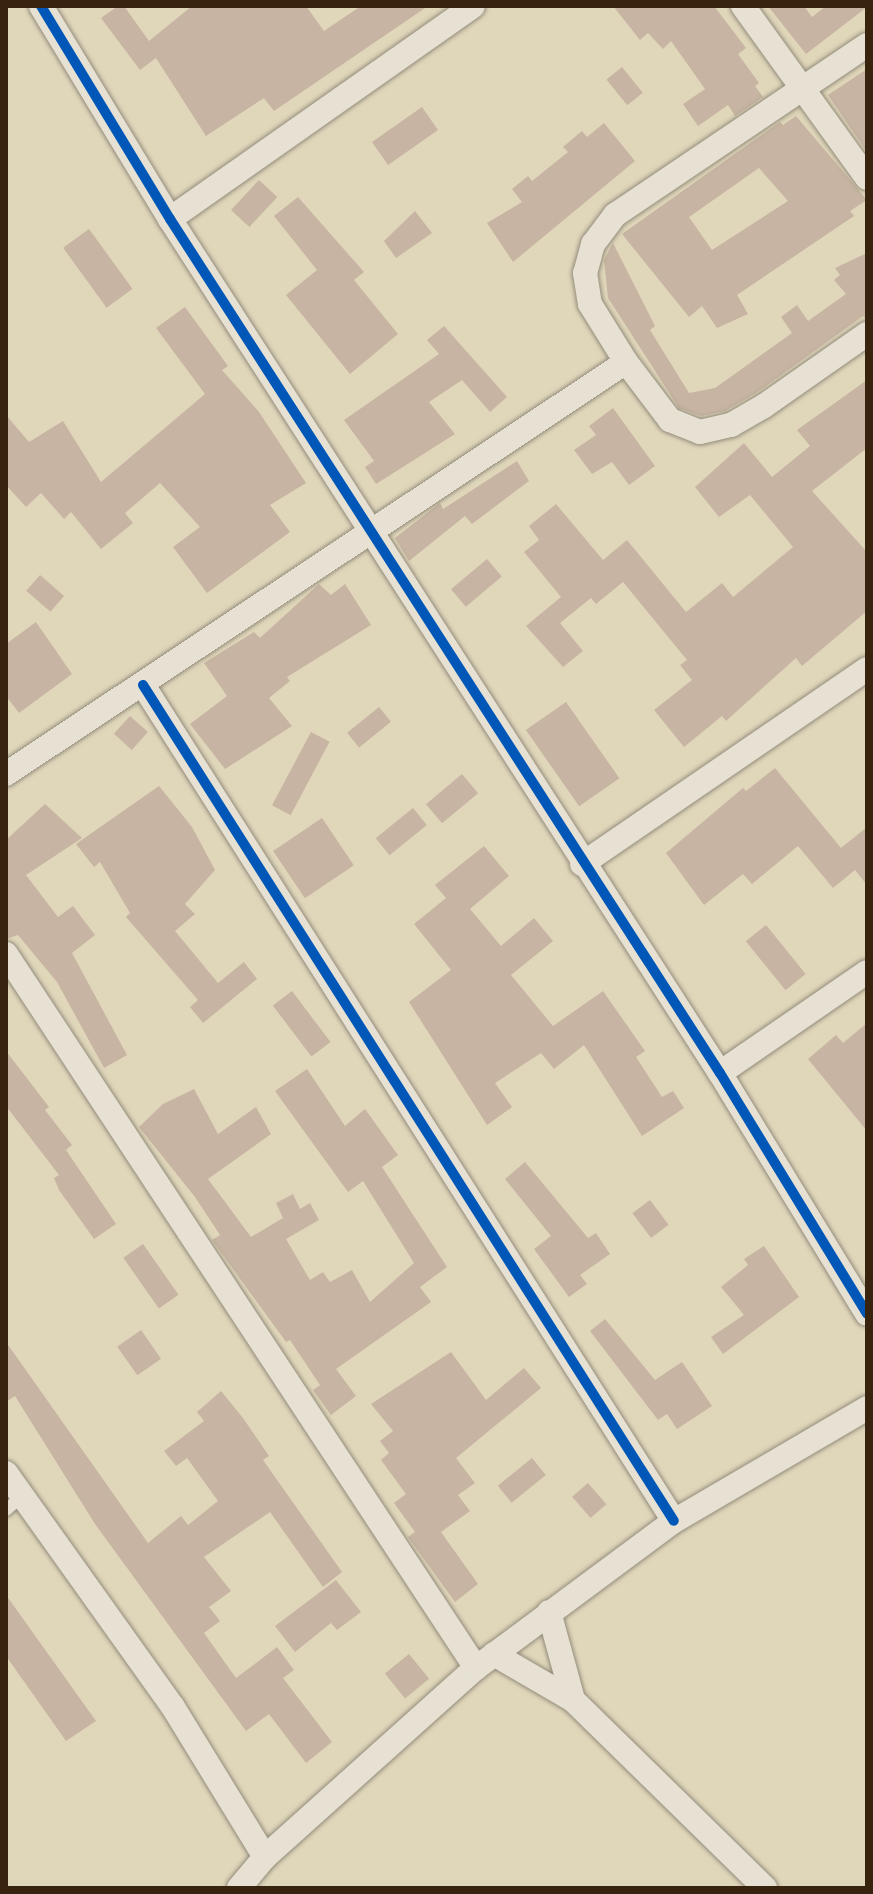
<!DOCTYPE html>
<style>
body{margin:0}
#map{position:relative;width:873px;height:1894px;overflow:hidden;background:#e0d7bb;font-family:"Libre Bodoni",serif}
div>[style]{position:absolute}
[style*='--x']{left:calc(var(--x)*1px);top:calc(var(--y)*1px);width:calc(var(--w)*1px);rotate:calc(var(--a)*1deg)}
.building>*{inset:0;background:#c7b4a2;transform-origin:0 0}
.roads{filter:drop-shadow(0 0 2px #948c7b) drop-shadow(0 0 2px #948c7b)}
.service>*{height:12px;margin:-6px;padding:0 6px;transform-origin:6px;border-radius:6px;background:#e6e1d3}
.minor>*{height:24px;margin:-12px;padding:0 12px;transform-origin:12px;border-radius:12px;background:#e6e1d3}
.cycleway>*{height:10px;margin:-5px;padding:0 5px;transform-origin:5px;border-radius:5px;background:#0057b8}
span{translate:-50% -50%;white-space:nowrap;text-align:center;line-height:1.15;-webkit-text-stroke:8px #f5eac9;paint-order:stroke}
.frame{position:absolute;inset:0;border:8px solid #38230e;pointer-events:none}
</style>
<div id="map">
<div class="building">
<div style="clip-path:polygon(118px 6px,124px 6px,149px 41px,192px 6px,306px 6px,324px 31px,361px 6px,428px 6px,274px 111px,264px 98px,206px 136px,156px 58px,140px 70px,101px 18px)"></div>
<div style="clip-path:polygon(613px 6px,714px 6px,746px 48px,738px 54px,759px 83px,755px 86px,763px 97px,735px 116px,728px 105px,698px 126px,683px 104px,705px 89px,671px 41px,663px 49px,648px 33px,640px 40px)"></div>
<div style="clip-path:polygon(768px 6px,804px 6px,812px 17px,826px 6px,867px 7px,806px 54px)"></div>
<div style="left:622px;top:67px;width:33px;height:20px;rotate:51deg"></div>
<div style="clip-path:polygon(867px 69px,867px 152px,828px 95px)"></div>
<div style="left:422px;top:107px;width:28px;height:61px;rotate:55deg"></div>
<div style="clip-path:polygon(evenodd,796px 116px,867px 200px,850px 211px,854px 216px,737px 295px,748px 314px,717px 328px,702px 306px,689px 317px,622px 234px,780px 122px,783px 125px,796px 116px,759px 168px,788px 201px,712px 250px,689px 217px,759px 168px)"></div>
<div style="clip-path:polygon(604px 123px,635px 161px,513px 262px,487px 223px,522px 202px,512px 189px,528px 176px,532px 181px,568px 152px,563px 147px,582px 131px,587px 137px)"></div>
<div style="left:259px;top:180px;width:25px;height:41px;rotate:43deg"></div>
<div style="clip-path:polygon(298px 197px,364px 272px,354px 280px,398px 334px,350px 374px,286px 295px,317px 270px,274px 216px)"></div>
<div style="clip-path:polygon(415px 211px,432px 233px,396px 258px,384px 241px)"></div>
<div style="left:89px;top:229px;width:74px;height:32px;rotate:54deg"></div>
<div style="clip-path:polygon(613px 243px,655px 326px,650px 330px,689px 393px,715px 388px,792px 333px,781px 317px,797px 305px,808px 321px,846px 294px,834px 280px,840px 275px,835px 268px,867px 253px,867px 319px,863px 316px,756px 393px,725px 411px,701px 416px,679px 408px,608px 298px,604px 260px)"></div>
<div style="clip-path:polygon(185px 307px,228px 366px,222px 370px,259px 412px,306px 483px,270px 505px,290px 532px,207px 593px,173px 547px,200px 527px,160px 483px,125px 513px,133px 523px,101px 549px,71px 512px,64px 519px,41px 493px,26px 507px,6px 485px,6px 415px,29px 442px,63px 421px,101px 482px,205px 394px,156px 328px)"></div>
<div style="clip-path:polygon(444px 326px,507px 397px,490px 412px,462px 380px,429px 402px,455px 434px,376px 484px,365px 467px,374px 461px,344px 420px,439px 354px,427px 340px)"></div>
<div style="clip-path:polygon(867px 380px,867px 448px,812px 491px,867px 552px,867px 611px,802px 666px,796px 658px,726px 721px,722px 716px,684px 747px,654px 710px,692px 680px,680px 665px,687px 660px,623px 582px,596px 604px,591px 598px,560px 623px,583px 651px,563px 667px,526px 626px,561px 597px,524px 552px,539px 540px,529px 526px,556px 504px,603px 560px,627px 540px,686px 612px,722px 583px,733px 597px,793px 547px,750px 495px,719px 517px,695px 487px,744px 443px,772px 477px,810px 446px,797px 430px)"></div>
<div style="clip-path:polygon(613px 408px,655px 466px,629px 485px,612px 462px,592px 474px,574px 450px,596px 435px,589px 426px)"></div>
<div style="clip-path:polygon(517px 461px,529px 481px,472px 524px,465px 516px,409px 561px,395px 538px,440px 503px,443px 509px)"></div>
<div style="left:487px;top:559px;width:23px;height:47px;rotate:50deg"></div>
<div style="left:40px;top:575px;width:32px;height:21px;rotate:41deg"></div>
<div style="clip-path:polygon(319px 584px,331px 595px,345px 584px,371px 625px,287px 677px,290px 681px,269px 698px,292px 726px,225px 769px,190px 724px,227px 696px,204px 663px,254px 632px,260px 638px)"></div>
<div style="clip-path:polygon(36px 622px,72px 674px,19px 713px,6px 696px,6px 644px)"></div>
<div style="left:566px;top:702px;width:93px;height:49px;rotate:55deg"></div>
<div style="left:379px;top:707px;width:19px;height:41px;rotate:51deg"></div>
<div style="left:130px;top:716px;width:24px;height:24px;rotate:42deg"></div>
<div style="left:311px;top:732px;width:21px;height:83px;rotate:28deg"></div>
<div style="clip-path:polygon(775px 768px,841px 848px,867px 827px,867px 885px,855px 870px,833px 888px,798px 846px,752px 884px,743px 874px,704px 905px,666px 853px,743px 788px,746px 791px)"></div>
<div style="left:462px;top:774px;width:25px;height:47px;rotate:50deg"></div>
<div style="clip-path:polygon(159px 786px,192px 827px,215px 870px,185px 904px,195px 914px,175px 931px,218px 983px,244px 962px,257px 979px,203px 1023px,190px 1007px,198px 1000px,126px 917px,130px 913px,100px 862px,94px 867px,76px 844px)"></div>
<div style="clip-path:polygon(45px 804px,82px 838px,26px 875px,58px 917px,73px 906px,95px 935px,72px 953px,127px 1055px,104px 1068px,57px 982px,18px 935px,6px 939px,6px 840px)"></div>
<div style="left:413px;top:808px;width:22px;height:48px;rotate:51deg"></div>
<div style="left:322px;top:818px;width:57px;height:59px;rotate:56deg"></div>
<div style="clip-path:polygon(484px 846px,509px 876px,470px 909px,501px 946px,534px 918px,553px 941px,511px 975px,553px 1026px,603px 991px,645px 1051px,636px 1057px,662px 1097px,673px 1091px,684px 1108px,642px 1136px,584px 1045px,554px 1069px,541px 1053px,495px 1083px,512px 1107px,487px 1125px,409px 1002px,451px 970px,414px 924px,446px 898px,435px 885px)"></div>
<div style="left:766px;top:925px;width:63px;height:26px;rotate:51deg"></div>
<div style="left:292px;top:991px;width:64px;height:24px;rotate:53deg"></div>
<div style="clip-path:polygon(867px 1023px,867px 1131px,808px 1059px,836px 1035px,843px 1043px)"></div>
<div style="clip-path:polygon(6px 1051px,49px 1107px,45px 1110px,72px 1145px,66px 1150px,116px 1224px,94px 1239px,59px 1190px,54px 1178px,59px 1175px,6px 1106px)"></div>
<div style="clip-path:polygon(307px 1069px,345px 1126px,365px 1109px,398px 1155px,382px 1167px,447px 1267px,420px 1287px,431px 1302px,336px 1369px,356px 1396px,331px 1415px,313px 1390px,320px 1385px,290px 1340px,286px 1342px,212px 1240px,220px 1235px,195px 1197px,139px 1127px,163px 1104px,194px 1089px,218px 1134px,256px 1107px,271px 1134px,208px 1179px,251px 1237px,283px 1218px,276px 1203px,293px 1194px,300px 1209px,310px 1203px,319px 1220px,286px 1239px,310px 1280px,323px 1272px,330px 1282px,352px 1270px,370px 1302px,414px 1263px,363px 1181px,348px 1192px,275px 1091px)"></div>
<div style="clip-path:polygon(525px 1162px,588px 1238px,596px 1233px,610px 1254px,580px 1275px,587px 1284px,569px 1297px,534px 1249px,551px 1236px,505px 1179px)"></div>
<div style="left:650px;top:1200px;width:31px;height:22px;rotate:53deg"></div>
<div style="left:143px;top:1244px;width:62px;height:24px;rotate:55deg"></div>
<div style="clip-path:polygon(764px 1246px,799px 1297px,723px 1354px,711px 1337px,744px 1315px,721px 1287px,748px 1265px,744px 1259px)"></div>
<div style="clip-path:polygon(605px 1319px,655px 1380px,682px 1362px,712px 1406px,677px 1429px,667px 1414px,658px 1420px,590px 1331px)"></div>
<div style="left:141px;top:1330px;width:35px;height:29px;rotate:55deg"></div>
<div style="clip-path:polygon(6px 1342px,148px 1543px,181px 1516px,188px 1525px,218px 1501px,187px 1458px,176px 1466px,164px 1451px,204px 1421px,197px 1412px,221px 1391px,243px 1418px,269px 1456px,263px 1460px,342px 1572px,323px 1587px,270px 1512px,204px 1557px,231px 1591px,209px 1607px,220px 1621px,204px 1633px,236px 1678px,277px 1647px,294px 1670px,283px 1678px,332px 1742px,306px 1763px,269px 1714px,246px 1731px,95px 1524px,15px 1396px,6px 1402px)"></div>
<div style="clip-path:polygon(451px 1352px,486px 1400px,524px 1368px,541px 1388px,456px 1458px,475px 1483px,458px 1495px,470px 1511px,441px 1532px,478px 1584px,455px 1602px,408px 1537px,415px 1532px,394px 1503px,406px 1494px,381px 1460px,389px 1453px,380px 1441px,393px 1431px,371px 1404px)"></div>
<div style="left:532px;top:1458px;width:22px;height:44px;rotate:51deg"></div>
<div style="left:588px;top:1483px;width:28px;height:21px;rotate:49deg"></div>
<div style="clip-path:polygon(336px 1580px,361px 1612px,337px 1630px,331px 1623px,295px 1652px,275px 1626px)"></div>
<div style="clip-path:polygon(6px 1595px,96px 1721px,66px 1741px,6px 1656px)"></div>
<div style="left:409px;top:1654px;width:32px;height:31px;rotate:51deg"></div>
</div>
<div class="roads">
<div class="service">
<div style="--x:6;--y:1510;--w:20;--a:-41"></div>
</div>
<div class="minor">
<div style="--x:41;--y:6;--w:249;--a:58.8"></div>
<div style="--x:170;--y:219;--w:1016;--a:57.22"></div>
<div style="--x:720;--y:1073;--w:282;--a:58.6"></div>
<div style="--x:743;--y:6;--w:212;--a:54.2"></div>
<div style="--x:867;--y:45;--w:304;--a:146"></div>
<div style="--x:615;--y:215;--w:36;--a:127"></div>
<div style="--x:593;--y:244;--w:30;--a:105"></div>
<div style="--x:585;--y:273;--w:31;--a:81"></div>
<div style="--x:590;--y:304;--w:68;--a:58.2"></div>
<div style="--x:626;--y:362;--w:73;--a:52.8"></div>
<div style="--x:670;--y:420;--w:32;--a:22"></div>
<div style="--x:700;--y:432;--w:32;--a:-13"></div>
<div style="--x:731;--y:425;--w:38;--a:-30"></div>
<div style="--x:764;--y:406;--w:126;--a:-35"></div>
<div style="--x:170;--y:219;--w:370;--a:-35.1"></div>
<div style="--x:143;--y:685;--w:990;--a:57.58"></div>
<div style="--x:6;--y:774;--w:744;--a:-33.6"></div>
<div style="--x:582;--y:864;--w:345;--a:-34.4"></div>
<div style="--x:6;--y:954;--w:855;--a:56.64"></div>
<div style="--x:720;--y:1073;--w:178;--a:-34.5"></div>
<div style="--x:6;--y:1473;--w:287;--a:54.5"></div>
<div style="--x:173;--y:1707;--w:176;--a:58.5"></div>
<div style="--x:549;--y:1612;--w:91;--a:74.7"></div>
<div style="--x:494;--y:1654;--w:91;--a:30.2"></div>
<div style="--x:573;--y:1700;--w:269;--a:44.4"></div>
<div style="--x:239;--y:1888;--w:40;--a:-50"></div>
<div style="--x:265;--y:1857;--w:283;--a:-41.9"></div>
<div style="--x:476;--y:1668;--w:247;--a:-36.6"></div>
<div style="--x:674;--y:1521;--w:224;--a:-30.3"></div>
</div>
</div>
<div class="cycleway">
<div style="--x:41;--y:6;--w:249;--a:58.8"></div>
<div style="--x:170;--y:219;--w:1016;--a:57.22"></div>
<div style="--x:720;--y:1073;--w:282;--a:58.6"></div>
<div style="--x:143;--y:685;--w:990;--a:57.58"></div>
</div>
<div class="frame"></div>
</div>
